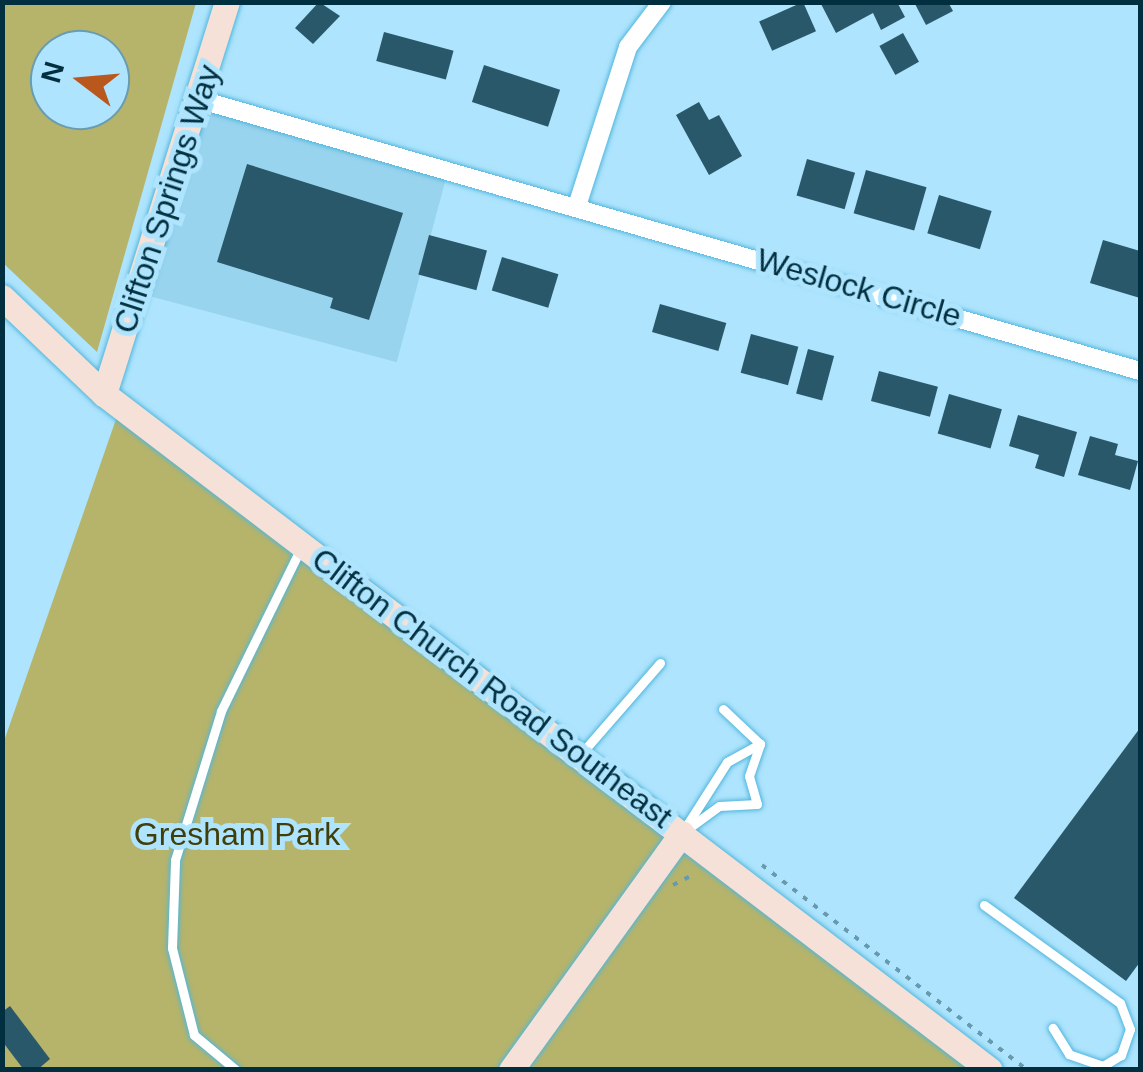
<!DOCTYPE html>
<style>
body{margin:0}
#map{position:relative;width:1143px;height:1072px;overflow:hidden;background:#aee4fd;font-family:Helvetica,sans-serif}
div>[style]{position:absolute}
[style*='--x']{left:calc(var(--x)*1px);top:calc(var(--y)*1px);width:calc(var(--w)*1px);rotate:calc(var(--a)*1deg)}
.built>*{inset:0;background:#99d4ee;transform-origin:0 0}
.green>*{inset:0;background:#b6b46a}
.building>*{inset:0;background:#29586b;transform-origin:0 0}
.path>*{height:4px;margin-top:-2px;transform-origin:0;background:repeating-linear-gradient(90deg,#679aaf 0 5px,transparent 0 13px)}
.roads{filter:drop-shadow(0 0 2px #51b6dd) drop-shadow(0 0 2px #51b6dd)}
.lane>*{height:9px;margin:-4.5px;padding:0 4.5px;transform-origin:4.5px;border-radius:4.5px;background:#fff}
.street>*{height:18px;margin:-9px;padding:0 9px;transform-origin:9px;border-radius:9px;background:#fff}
.secondary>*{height:25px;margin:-12.5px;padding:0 12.5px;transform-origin:12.5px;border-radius:12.5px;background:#f5e1d7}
span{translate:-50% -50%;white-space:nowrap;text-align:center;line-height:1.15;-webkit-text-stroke:10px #aee4fd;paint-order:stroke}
.street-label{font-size:32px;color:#012f3f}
.park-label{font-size:32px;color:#413e07}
.frame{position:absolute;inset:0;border:5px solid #012f3f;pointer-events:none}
.north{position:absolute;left:30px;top:30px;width:100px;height:100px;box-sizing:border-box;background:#aee4fd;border:2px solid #699cb1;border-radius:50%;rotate:286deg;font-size:28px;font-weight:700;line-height:40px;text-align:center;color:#012f3f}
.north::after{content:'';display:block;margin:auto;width:35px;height:45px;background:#b9571c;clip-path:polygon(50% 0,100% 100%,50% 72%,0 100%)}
</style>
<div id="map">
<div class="built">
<div style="left:195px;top:95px;width:264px;height:206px;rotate:15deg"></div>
</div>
<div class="green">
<div style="clip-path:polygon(evenodd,2px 3px,196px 3px,97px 352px,3px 263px,2px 3px,50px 50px,110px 50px,110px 110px,50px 110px,50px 50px)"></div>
<div style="clip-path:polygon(122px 402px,989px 1070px,3px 1070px,3px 744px)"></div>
</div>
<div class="building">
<div style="clip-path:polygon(319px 2px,340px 16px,313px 44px,295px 28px)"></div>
<div style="left:803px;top:2px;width:32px;height:48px;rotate:66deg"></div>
<div style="clip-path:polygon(820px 2px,897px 2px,905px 17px,881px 30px,873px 13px,836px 33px)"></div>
<div style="clip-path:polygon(914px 2px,948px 2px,953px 11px,926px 25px)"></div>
<div style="left:384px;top:32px;width:72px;height:30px;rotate:15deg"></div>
<div style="left:903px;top:33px;width:33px;height:27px;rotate:61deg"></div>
<div style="left:484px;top:65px;width:80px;height:39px;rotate:18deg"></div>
<div style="clip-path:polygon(699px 102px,709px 120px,719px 115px,742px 156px,709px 175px,676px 115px)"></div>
<div style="left:807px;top:159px;width:50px;height:38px;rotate:16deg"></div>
<div style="clip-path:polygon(247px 164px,403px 213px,369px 320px,330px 308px,333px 298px,217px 262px)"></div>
<div style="left:866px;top:170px;width:63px;height:45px;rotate:16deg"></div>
<div style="left:939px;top:195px;width:55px;height:40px;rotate:17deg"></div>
<div style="left:429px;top:235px;width:60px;height:41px;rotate:15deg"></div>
<div style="clip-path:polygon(1103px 240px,1140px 251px,1140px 298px,1090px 283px)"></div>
<div style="left:502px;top:257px;width:59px;height:35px;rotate:17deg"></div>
<div style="left:660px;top:304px;width:69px;height:29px;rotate:16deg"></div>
<div style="left:751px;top:334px;width:49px;height:40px;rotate:15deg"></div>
<div style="left:808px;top:349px;width:27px;height:46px;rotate:15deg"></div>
<div style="left:879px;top:371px;width:61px;height:31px;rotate:15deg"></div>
<div style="left:949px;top:394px;width:55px;height:41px;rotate:16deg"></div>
<div style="clip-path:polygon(1018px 415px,1077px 432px,1064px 477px,1035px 468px,1039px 455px,1009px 446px)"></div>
<div style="clip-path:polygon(1090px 436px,1118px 444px,1115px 455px,1138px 461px,1130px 490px,1078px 475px)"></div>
<div style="clip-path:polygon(1140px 728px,1140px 962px,1126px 981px,1014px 898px)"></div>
<div style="clip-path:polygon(10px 1006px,50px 1059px,37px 1070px,24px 1070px,2px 1041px,2px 1012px)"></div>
</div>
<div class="path">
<div style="--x:762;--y:865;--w:335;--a:37.7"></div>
<div style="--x:673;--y:885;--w:25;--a:-27"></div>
</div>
<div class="roads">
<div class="lane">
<div style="--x:723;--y:709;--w:51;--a:43.4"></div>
<div style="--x:580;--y:755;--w:122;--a:-49"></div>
<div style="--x:685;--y:828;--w:78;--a:-57.5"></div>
<div style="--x:727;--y:762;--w:38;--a:-29"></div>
<div style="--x:682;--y:833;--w:46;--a:-36.1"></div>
<div style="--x:719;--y:806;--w:38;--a:-3"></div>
<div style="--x:757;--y:804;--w:29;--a:-106"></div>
<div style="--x:749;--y:776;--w:34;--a:-71"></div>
<div style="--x:984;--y:905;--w:168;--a:35.8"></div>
<div style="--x:1120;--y:1003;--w:28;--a:69"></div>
<div style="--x:1130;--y:1029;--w:28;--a:109"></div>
<div style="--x:1121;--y:1055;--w:21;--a:149"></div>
<div style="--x:1103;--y:1066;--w:36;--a:-161"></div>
<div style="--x:1069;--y:1054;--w:31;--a:-122"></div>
<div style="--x:236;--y:1070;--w:55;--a:-140.2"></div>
<div style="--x:194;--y:1035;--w:90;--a:-104.2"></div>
<div style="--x:172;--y:948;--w:88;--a:-88"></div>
<div style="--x:175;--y:860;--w:156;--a:-72.8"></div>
<div style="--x:221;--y:711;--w:184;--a:-63.9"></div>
</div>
<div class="street">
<div style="--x:201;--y:100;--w:977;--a:16.1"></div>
<div style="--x:577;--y:206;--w:167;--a:-72.2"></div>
<div style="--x:628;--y:47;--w:56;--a:-52.9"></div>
</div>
<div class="secondary">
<div style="--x:2;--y:297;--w:141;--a:43.6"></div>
<div style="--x:104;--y:394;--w:1114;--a:37.34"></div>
<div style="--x:104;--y:394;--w:411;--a:-72.6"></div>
<div style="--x:511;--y:1070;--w:292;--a:-54.2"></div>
</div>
</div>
<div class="street-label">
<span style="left:167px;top:199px;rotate:-72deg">Clifton Springs Way</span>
<span style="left:859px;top:288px;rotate:16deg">Weslock Circle</span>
<span style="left:492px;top:688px;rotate:37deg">Clifton Church Road Southeast</span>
</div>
<div class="park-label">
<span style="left:237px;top:834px">Gresham Park</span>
</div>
<div class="frame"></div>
<div class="north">N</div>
</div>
